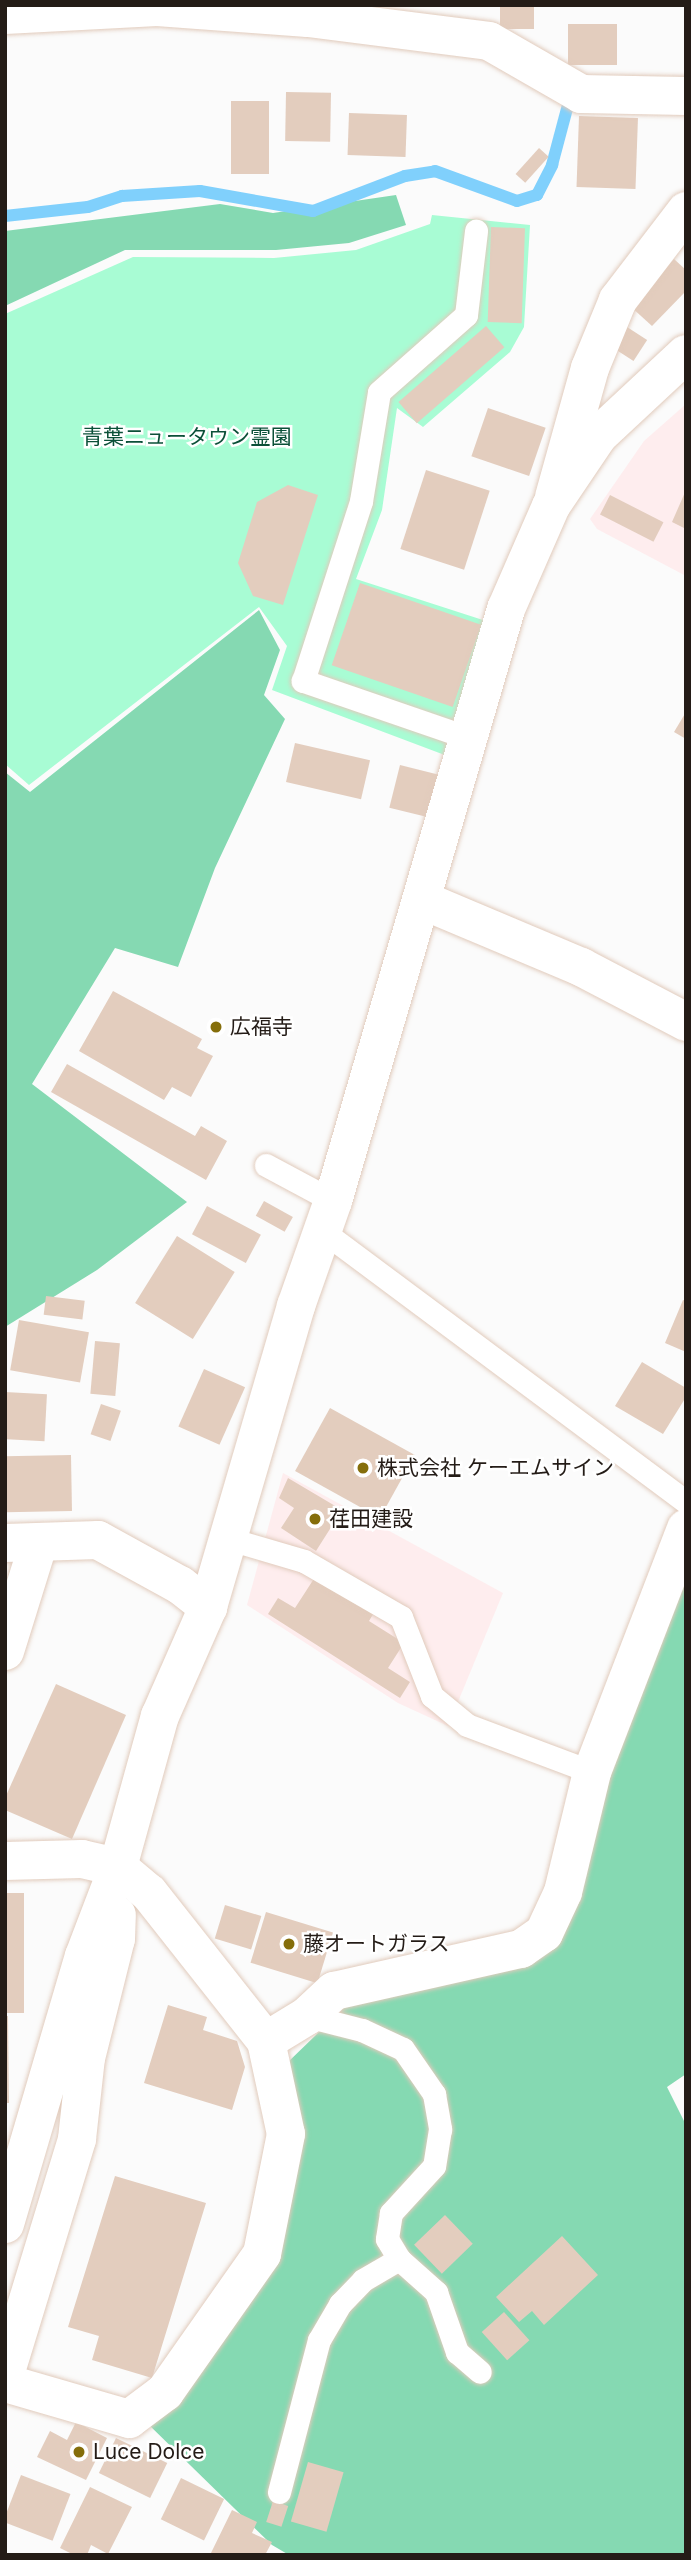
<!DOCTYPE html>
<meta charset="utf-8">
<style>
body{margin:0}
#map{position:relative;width:691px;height:2560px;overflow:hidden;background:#fbfbfb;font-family:Inter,"Noto Sans JP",sans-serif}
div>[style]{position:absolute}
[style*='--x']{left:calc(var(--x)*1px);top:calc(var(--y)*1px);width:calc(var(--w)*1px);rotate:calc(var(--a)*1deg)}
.industrial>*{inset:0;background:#feedee}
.green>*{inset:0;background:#a8fcd4}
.forest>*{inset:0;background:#85d9b2}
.stream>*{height:12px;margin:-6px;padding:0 6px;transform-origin:6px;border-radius:6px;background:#80d0fc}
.building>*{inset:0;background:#e3cdbe;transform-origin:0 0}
.roads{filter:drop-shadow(0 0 2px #e1cbbc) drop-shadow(0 0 2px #e1cbbc)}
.service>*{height:23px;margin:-11.5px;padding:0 11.5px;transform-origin:11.5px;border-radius:11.5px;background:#fff}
.minor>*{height:38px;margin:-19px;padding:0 19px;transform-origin:19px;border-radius:19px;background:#fff}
.tertiary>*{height:38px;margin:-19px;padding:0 19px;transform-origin:19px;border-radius:19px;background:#fff}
.dots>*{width:19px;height:19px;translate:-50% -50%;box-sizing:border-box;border:4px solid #fff;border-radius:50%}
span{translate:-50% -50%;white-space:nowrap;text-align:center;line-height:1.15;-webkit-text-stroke:5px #fff;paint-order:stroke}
.park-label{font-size:21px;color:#0b5038}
.poi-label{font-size:21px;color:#241c17}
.left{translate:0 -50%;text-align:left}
.frame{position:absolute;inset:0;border:7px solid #241c17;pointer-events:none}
</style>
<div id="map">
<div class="industrial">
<div style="clip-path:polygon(686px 404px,686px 576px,597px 529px,590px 519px,644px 441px)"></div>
<div style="clip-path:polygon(283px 1473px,503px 1593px,448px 1726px,398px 1703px,247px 1605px)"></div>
</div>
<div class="green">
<div style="clip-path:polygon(432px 215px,530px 225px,524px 327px,510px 352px,423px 427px,397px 408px,382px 510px,356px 579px,486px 621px,450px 757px,272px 690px,287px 646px,259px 607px,29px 785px,5px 764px,5px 314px,133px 257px,274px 258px,356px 250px,430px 224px)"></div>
</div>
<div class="forest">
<div style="clip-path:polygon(396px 195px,406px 225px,349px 243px,276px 250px,125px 250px,5px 306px,5px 231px,220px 204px,273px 213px)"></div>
<div style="clip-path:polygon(259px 610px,280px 650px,264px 695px,285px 719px,215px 868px,178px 967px,115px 948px,32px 1084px,187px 1202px,97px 1270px,5px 1327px,5px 772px,30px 792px)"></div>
<div style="clip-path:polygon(686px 1573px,686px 2074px,667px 2087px,686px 2125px,686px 2555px,289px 2555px,272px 2545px,147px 2423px,247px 2288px,286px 2064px,350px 2002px,510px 1963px,610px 1754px)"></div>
</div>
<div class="stream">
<div style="--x:5;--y:216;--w:83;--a:-6.2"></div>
<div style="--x:88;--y:207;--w:36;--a:-18"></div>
<div style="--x:122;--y:196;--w:78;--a:-3.7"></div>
<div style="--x:200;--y:191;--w:115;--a:10"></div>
<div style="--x:313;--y:211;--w:98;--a:-20.8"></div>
<div style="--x:405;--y:176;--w:30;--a:-9"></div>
<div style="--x:435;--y:171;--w:87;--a:20.1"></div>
<div style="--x:517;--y:201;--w:21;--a:-17"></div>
<div style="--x:537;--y:195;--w:34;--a:-63"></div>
<div style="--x:552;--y:165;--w:66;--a:-75.1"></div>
</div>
<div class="building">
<div style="left:500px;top:5px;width:34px;height:24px"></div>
<div style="left:568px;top:24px;width:49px;height:41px"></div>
<div style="left:286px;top:92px;width:45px;height:49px;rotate:1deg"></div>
<div style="left:231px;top:101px;width:38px;height:73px"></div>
<div style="left:349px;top:113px;width:58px;height:42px;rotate:2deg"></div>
<div style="left:579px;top:116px;width:59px;height:71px;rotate:2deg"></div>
<div style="left:539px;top:148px;width:13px;height:35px;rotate:42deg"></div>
<div style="left:491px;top:227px;width:34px;height:95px;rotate:2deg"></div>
<div style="clip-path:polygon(674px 259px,686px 270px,686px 291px,652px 326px,630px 306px)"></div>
<div style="left:486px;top:326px;width:28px;height:116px;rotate:49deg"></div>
<div style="left:627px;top:327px;width:24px;height:25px;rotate:33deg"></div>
<div style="left:488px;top:408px;width:61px;height:51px;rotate:19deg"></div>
<div style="left:426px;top:470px;width:67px;height:83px;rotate:18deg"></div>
<div style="clip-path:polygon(288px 485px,318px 495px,283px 605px,253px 596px,238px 563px,257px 502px)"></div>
<div style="clip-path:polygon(686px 490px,686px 529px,672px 522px)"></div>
<div style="left:610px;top:495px;width:60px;height:22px;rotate:27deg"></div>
<div style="left:360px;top:583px;width:128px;height:87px;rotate:19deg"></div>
<div style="clip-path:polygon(686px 712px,686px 739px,674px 732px)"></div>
<div style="left:295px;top:743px;width:77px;height:40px;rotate:13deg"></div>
<div style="left:400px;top:765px;width:40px;height:44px;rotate:14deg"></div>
<div style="clip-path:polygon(113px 991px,202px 1039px,197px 1048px,213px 1056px,191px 1097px,172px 1087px,164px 1100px,79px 1051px)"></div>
<div style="clip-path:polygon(67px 1064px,195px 1136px,201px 1126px,227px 1141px,206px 1180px,51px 1092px)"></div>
<div style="left:264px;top:1201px;width:33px;height:17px;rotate:29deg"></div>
<div style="left:207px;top:1206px;width:61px;height:32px;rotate:28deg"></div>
<div style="left:177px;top:1236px;width:68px;height:79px;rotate:32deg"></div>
<div style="left:46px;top:1296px;width:39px;height:19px;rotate:7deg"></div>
<div style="clip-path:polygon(683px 1300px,686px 1301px,686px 1352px,665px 1343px)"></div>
<div style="left:19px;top:1320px;width:71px;height:51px;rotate:10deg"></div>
<div style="left:95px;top:1341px;width:25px;height:53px;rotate:5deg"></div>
<div style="clip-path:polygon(642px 1362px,686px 1388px,686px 1397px,663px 1434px,615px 1406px)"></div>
<div style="left:204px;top:1369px;width:45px;height:63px;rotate:24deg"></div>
<div style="left:5px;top:1392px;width:42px;height:47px;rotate:3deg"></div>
<div style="left:101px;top:1404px;width:21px;height:32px;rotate:19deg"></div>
<div style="left:330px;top:1408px;width:97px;height:72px;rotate:29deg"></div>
<div style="left:71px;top:1455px;width:56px;height:66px;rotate:89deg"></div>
<div style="clip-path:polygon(288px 1478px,342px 1510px,316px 1551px,281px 1528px,294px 1508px,279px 1498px)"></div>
<div style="clip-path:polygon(317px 1574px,375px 1611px,369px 1621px,404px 1643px,388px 1668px,410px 1682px,400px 1698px,268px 1614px,278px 1598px,295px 1608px)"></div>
<div style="clip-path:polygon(56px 1684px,126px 1715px,72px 1839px,5px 1810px,5px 1798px)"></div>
<div style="left:5px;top:1893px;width:19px;height:120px"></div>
<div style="left:225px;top:1905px;width:38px;height:35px;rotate:17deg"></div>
<div style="left:266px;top:1912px;width:70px;height:53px;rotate:17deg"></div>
<div style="clip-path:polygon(168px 2005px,207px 2017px,203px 2030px,237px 2041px,245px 2067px,232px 2110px,144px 2083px)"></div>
<div style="clip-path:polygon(5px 2016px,8px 2016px,9px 2103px,5px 2103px)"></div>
<div style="clip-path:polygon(115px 2176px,206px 2203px,152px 2378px,92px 2360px,99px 2336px,68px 2327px)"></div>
<div style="left:445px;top:2215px;width:40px;height:43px;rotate:46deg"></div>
<div style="clip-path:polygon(562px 2236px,598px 2275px,544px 2325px,532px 2311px,519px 2322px,496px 2297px)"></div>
<div style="left:504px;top:2312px;width:38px;height:30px;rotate:48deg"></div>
<div style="clip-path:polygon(76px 2422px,107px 2438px,86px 2480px,37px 2457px,50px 2431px,67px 2440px)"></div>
<div style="left:116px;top:2438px;width:57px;height:39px;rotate:26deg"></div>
<div style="left:308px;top:2462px;width:37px;height:62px;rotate:16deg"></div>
<div style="left:21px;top:2475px;width:53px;height:50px;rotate:21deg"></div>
<div style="left:181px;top:2478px;width:48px;height:46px;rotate:26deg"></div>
<div style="clip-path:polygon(90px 2487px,132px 2507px,108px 2554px,91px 2545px,87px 2555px,74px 2555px,60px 2548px)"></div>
<div style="left:273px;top:2501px;width:16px;height:22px;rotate:18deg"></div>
<div style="clip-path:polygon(232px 2510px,257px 2522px,252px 2533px,272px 2542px,265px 2555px,210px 2555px)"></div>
</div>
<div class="roads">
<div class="service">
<div style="--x:469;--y:738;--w:176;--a:-161"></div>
<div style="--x:303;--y:681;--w:189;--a:-72.1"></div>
<div style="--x:361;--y:501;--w:110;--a:-80.6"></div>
<div style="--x:379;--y:392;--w:116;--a:-41.5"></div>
<div style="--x:466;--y:315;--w:85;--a:-83.2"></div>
<div style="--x:266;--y:1165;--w:76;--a:28.2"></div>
<div style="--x:324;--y:1232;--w:452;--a:36.7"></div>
<div style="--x:226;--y:1538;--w:81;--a:16.4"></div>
<div style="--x:304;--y:1561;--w:112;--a:30"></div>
<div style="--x:401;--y:1617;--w:85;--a:68.6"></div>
<div style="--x:432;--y:1696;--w:45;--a:39.6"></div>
<div style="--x:467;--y:1725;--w:134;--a:20.6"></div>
<div style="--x:307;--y:2016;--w:57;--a:14.3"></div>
<div style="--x:362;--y:2030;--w:45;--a:24.9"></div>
<div style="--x:403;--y:2049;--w:55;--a:55.4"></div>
<div style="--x:434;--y:2094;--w:36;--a:80"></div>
<div style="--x:440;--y:2129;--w:37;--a:99"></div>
<div style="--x:434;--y:2166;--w:64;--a:132.5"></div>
<div style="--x:391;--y:2213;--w:26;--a:99"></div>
<div style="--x:387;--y:2239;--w:23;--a:59"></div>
<div style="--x:399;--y:2259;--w:50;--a:41.7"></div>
<div style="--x:436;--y:2292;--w:64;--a:70.7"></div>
<div style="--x:457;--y:2352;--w:30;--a:41"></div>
<div style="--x:279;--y:2492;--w:157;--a:-75.3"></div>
<div style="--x:319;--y:2340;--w:42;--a:-59.7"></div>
<div style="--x:340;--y:2304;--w:33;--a:-46"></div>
<div style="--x:363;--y:2280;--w:42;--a:-30.3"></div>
</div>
<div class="minor">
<div style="--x:5;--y:15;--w:152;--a:-3"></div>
<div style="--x:157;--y:7;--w:151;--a:4.2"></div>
<div style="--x:308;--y:18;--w:182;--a:7.2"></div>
<div style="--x:489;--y:41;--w:106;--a:29.9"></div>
<div style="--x:581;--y:94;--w:105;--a:1.1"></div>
<div style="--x:554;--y:497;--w:134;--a:-74.4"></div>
<div style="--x:590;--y:368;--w:74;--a:-67.6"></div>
<div style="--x:618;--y:300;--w:112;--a:-52.6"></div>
<div style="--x:422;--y:900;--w:173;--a:22.8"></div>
<div style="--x:581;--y:967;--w:119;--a:27.6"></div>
<div style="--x:5;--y:1543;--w:93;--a:-1.8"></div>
<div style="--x:98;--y:1540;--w:94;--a:28.8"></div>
<div style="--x:180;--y:1585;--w:36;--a:38"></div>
<div style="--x:5;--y:1651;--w:114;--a:-72.7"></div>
<div style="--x:5;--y:1861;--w:77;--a:-1.5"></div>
<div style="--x:82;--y:1859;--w:37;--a:13"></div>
<div style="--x:118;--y:1867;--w:40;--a:40"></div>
<div style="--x:149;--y:1893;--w:189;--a:51.7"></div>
<div style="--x:266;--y:2041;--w:95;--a:77.9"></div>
<div style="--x:286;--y:2134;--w:122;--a:101.3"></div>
<div style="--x:262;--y:2254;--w:169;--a:125.1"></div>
<div style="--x:165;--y:2392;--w:45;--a:143.1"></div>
<div style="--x:129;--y:2419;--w:129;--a:-163.8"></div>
<div style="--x:266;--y:2041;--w:48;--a:-31.4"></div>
<div style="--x:307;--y:2016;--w:37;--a:-43"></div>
<div style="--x:334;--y:1991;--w:192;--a:-12.7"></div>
<div style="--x:521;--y:1949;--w:28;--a:-35"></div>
<div style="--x:544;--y:1933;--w:45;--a:-65.1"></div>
<div style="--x:563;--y:1892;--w:123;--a:-76.4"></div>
<div style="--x:592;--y:1772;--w:261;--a:-68.9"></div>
</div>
<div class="tertiary">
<div style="--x:5;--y:2224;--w:279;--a:-73.6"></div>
<div style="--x:84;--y:1956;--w:95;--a:-69.1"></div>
<div style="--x:118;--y:1867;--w:157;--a:-74.5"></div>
<div style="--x:160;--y:1716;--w:119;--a:-66.2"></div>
<div style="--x:208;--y:1607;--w:314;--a:-73.7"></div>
<div style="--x:296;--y:1306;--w:111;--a:-70.6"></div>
<div style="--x:333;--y:1201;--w:617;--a:-73.71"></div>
<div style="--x:506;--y:609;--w:112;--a:-66.4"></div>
<div style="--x:551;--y:506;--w:84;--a:-56.1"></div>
<div style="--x:598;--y:436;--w:120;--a:-43"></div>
<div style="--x:5;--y:2375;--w:247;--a:-73"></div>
<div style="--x:77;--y:2139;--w:81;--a:-83.7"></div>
<div style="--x:86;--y:2058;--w:123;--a:-75.9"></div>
<div style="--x:116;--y:1939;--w:24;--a:-88"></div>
</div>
</div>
<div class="dots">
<div style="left:216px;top:1027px;background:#856e0b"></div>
<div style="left:363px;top:1468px;background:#856e0b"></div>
<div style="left:315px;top:1519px;background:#856e0b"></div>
<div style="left:289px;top:1944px;background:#856e0b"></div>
<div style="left:79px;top:2452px;background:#856e0b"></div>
</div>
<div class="park-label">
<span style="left:187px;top:437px">青葉ニュータウン霊園</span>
</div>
<div class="poi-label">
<span class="left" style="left:230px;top:1027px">広福寺</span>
<span class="left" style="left:377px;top:1468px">株式会社 ケーエムサイン</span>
<span class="left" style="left:329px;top:1519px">荏田建設</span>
<span class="left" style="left:303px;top:1944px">藤オートガラス</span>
<span class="left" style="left:93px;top:2452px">Luce Dolce</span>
</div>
<div class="frame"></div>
</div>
